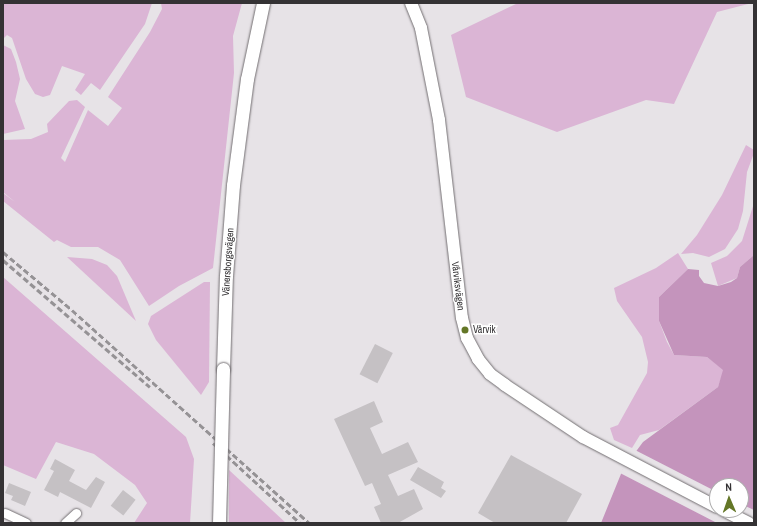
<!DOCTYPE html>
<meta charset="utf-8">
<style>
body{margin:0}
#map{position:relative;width:757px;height:526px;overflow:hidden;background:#e7e3e7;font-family:"Archivo Narrow",sans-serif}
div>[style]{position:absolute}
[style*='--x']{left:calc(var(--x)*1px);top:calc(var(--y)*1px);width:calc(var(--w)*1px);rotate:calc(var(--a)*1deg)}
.green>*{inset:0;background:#dbb5d5}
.water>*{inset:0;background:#c494bc}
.pier>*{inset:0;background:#e7e3e7}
.building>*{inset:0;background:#c5c1c4;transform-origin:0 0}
.roads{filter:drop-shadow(0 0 1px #726e71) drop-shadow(0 0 1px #726e71)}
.minor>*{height:9px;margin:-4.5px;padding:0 4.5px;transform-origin:4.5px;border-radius:4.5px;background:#fff}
.tertiary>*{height:12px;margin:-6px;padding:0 6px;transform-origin:6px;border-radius:6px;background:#fff}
.secondary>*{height:13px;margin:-6.5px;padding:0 6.5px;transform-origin:6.5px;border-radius:6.5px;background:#fff}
.rail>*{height:3px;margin-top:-1.5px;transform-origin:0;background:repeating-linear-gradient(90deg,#959295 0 6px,transparent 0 9px)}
.bridges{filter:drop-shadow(0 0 1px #726e71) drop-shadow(0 0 1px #726e71)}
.secondary-bridge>*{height:13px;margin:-6.5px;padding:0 6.5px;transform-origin:6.5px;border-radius:6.5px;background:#fff}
.dots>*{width:11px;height:11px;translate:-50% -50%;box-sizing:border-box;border:2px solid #fff;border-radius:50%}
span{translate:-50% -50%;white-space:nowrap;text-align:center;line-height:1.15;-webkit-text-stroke:3px #fff;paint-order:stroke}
.street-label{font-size:10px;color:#343234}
.poi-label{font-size:10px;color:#343234}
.left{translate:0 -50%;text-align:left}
.frame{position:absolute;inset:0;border:4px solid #343234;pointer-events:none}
.north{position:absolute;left:709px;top:478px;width:40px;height:40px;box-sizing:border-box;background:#fff;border:1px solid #aeadae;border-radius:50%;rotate:358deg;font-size:11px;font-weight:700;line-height:16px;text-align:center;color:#343234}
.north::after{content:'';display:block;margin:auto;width:14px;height:18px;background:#647727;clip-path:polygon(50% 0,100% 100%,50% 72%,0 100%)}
</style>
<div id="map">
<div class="green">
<div style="clip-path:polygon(3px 3px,152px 3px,145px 24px,100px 90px,91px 83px,81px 95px,75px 90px,85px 74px,62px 66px,50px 95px,43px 97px,35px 94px,26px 79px,12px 38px,7px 35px,3px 39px)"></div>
<div style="clip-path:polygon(161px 3px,242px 3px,233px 36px,234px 73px,213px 268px,179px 286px,149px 306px,120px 260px,98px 247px,71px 247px,57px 240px,54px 242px,3px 201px,3px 193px,15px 202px,3px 192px,3px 140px,31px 139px,48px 132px,47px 124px,69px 101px,77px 100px,85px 107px,61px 158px,65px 162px,88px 110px,108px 126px,122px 108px,108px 97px,150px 32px,162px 9px)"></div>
<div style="clip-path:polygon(518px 3px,752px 3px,717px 12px,674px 104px,646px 100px,557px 132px,466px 97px,451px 35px)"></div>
<div style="clip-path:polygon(3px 45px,11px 49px,16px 62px,20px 79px,15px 101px,25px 129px,3px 134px)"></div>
<div style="clip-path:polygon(746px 145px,754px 150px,754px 153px,747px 172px,743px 211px,738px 229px,725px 249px,709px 257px,693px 253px,681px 254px,697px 235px,722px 195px)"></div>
<div style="clip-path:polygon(754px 203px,754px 255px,740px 267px,737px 278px,718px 286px,711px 263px,727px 256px,742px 241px)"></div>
<div style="clip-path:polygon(678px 253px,688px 269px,659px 297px,659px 321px,667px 342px,674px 355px,707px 357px,724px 370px,718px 387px,659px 430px,640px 435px,632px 448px,614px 440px,610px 428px,618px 425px,647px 373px,648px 362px,642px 337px,617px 301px,614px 288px,656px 268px)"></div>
<div style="clip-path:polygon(67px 257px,92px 259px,107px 265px,117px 276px,136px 321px)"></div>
<div style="clip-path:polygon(3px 277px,186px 437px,194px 459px,190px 523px,134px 523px,147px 503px,135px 485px,94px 454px,56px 442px,36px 479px,3px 465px)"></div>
<div style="clip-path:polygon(204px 282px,210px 282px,209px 382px,201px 395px,156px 340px,148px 324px,151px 316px)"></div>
<div style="clip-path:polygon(229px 470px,286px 523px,229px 523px)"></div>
</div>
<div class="water">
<div style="clip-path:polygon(evenodd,754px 255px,754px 523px,601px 523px,623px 469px,643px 442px,718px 387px,723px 370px,707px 357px,674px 355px,659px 321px,659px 297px,688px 269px,699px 270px,699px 276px,704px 283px,718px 286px,731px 282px,737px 278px,740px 267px,754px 255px,717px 486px,741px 486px,741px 510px,717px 510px,717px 486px)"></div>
</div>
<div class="pier">
<div style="clip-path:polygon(635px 450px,717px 492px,717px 510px,741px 510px,741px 504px,754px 510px,754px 523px,717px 523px,620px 473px)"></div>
</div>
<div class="building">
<div style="left:375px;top:344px;width:20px;height:34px;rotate:27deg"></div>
<div style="clip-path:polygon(374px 401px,383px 422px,370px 428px,382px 454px,408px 442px,418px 462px,388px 475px,398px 496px,414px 489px,423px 509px,398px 523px,381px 523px,374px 507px,381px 504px,372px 483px,365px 486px,334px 419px)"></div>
<div style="clip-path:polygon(511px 455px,582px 494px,566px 523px,495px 523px,478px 513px)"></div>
<div style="clip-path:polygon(55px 459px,75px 470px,69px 481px,86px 490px,96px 477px,105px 482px,91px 508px,60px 492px,58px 497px,44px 490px,54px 471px,50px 469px)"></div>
<div style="clip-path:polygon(418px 467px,444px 482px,441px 488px,446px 491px,441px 498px,410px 480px)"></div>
<div style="clip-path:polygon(9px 483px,31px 492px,25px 506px,11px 500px,13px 496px,5px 493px)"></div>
<div style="left:123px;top:490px;width:16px;height:20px;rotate:38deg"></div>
</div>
<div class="roads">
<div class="minor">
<div style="--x:5;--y:513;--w:23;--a:25"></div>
<div style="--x:65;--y:523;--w:15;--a:-42"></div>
</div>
<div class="tertiary">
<div style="--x:411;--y:3;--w:27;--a:68"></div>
<div style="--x:421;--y:28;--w:94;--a:78.9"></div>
<div style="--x:439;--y:120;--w:199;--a:83.4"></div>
<div style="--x:462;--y:318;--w:21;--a:76"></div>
<div style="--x:467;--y:338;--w:24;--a:62"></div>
<div style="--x:478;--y:359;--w:19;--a:51"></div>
<div style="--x:490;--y:374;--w:19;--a:36"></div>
<div style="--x:505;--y:385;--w:94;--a:33.7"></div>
<div style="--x:583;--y:437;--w:151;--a:27.6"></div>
<div style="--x:723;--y:510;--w:29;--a:27"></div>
</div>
<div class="secondary">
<div style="--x:223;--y:369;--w:93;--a:-88.2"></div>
<div style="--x:226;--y:276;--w:91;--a:-85.6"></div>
<div style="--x:233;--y:185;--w:107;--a:-82.5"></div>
<div style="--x:247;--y:79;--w:78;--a:-78.1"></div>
</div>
</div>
<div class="rail">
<div style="--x:3;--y:252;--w:90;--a:40"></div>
<div style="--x:72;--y:310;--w:319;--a:41.9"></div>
<div style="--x:3;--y:260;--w:194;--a:40.8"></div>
<div style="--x:213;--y:443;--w:118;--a:42.6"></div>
</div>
<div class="bridges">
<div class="secondary-bridge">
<div style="--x:219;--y:523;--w:154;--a:-88.5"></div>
</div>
</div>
<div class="dots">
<div style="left:465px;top:330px;background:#647727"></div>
</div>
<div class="street-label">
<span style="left:228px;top:262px;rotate:-86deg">Vänersborgsvägen</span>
<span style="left:458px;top:286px;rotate:83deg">Vårviksvägen</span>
</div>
<div class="poi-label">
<span class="left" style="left:473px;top:330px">Vårvik</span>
</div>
<div class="frame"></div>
<div class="north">N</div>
</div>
